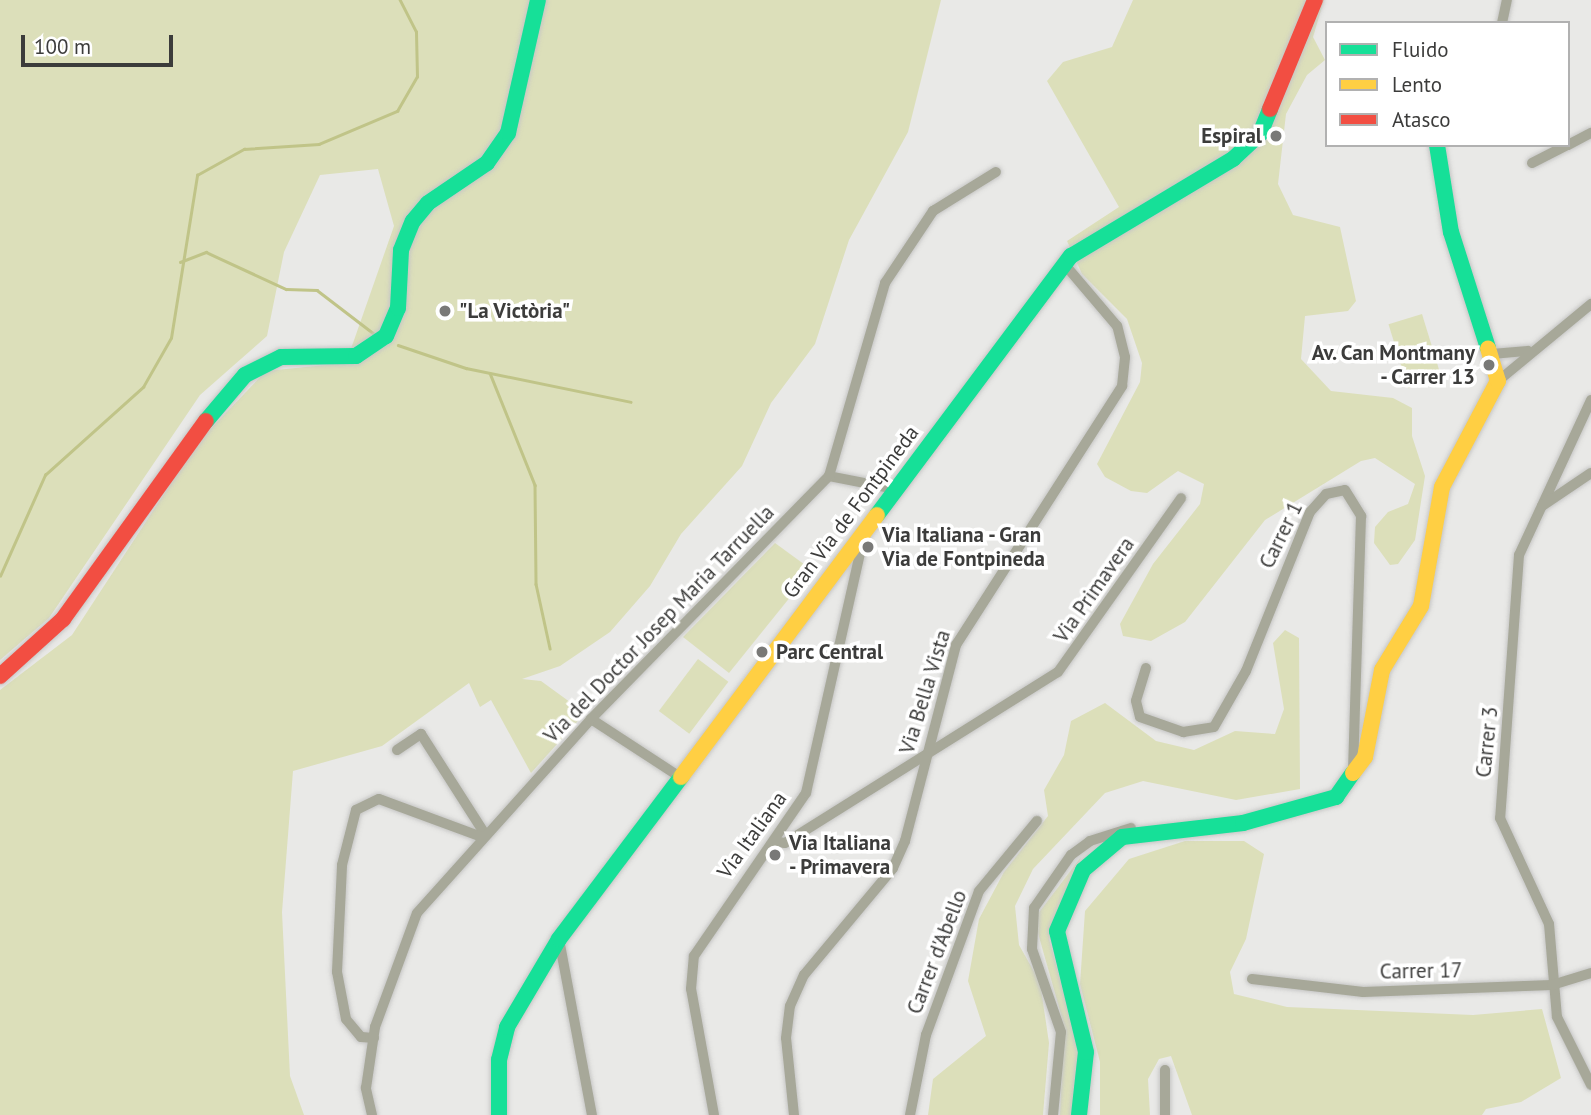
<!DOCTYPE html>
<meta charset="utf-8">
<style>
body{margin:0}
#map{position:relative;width:1591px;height:1115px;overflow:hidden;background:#e9e9e7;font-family:"PT Sans",sans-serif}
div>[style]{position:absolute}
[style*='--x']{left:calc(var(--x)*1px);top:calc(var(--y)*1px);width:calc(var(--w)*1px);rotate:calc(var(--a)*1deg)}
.green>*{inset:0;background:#dcdfba;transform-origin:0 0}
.stream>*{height:2.5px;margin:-1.25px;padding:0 1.25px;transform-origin:1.25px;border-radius:1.25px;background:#c0c488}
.roads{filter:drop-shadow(0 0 2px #c6c6c5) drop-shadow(0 0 2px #c6c6c5)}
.street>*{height:10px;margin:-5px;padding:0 5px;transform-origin:5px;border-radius:5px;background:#a7a899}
.fast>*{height:16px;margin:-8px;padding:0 8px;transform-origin:8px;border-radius:8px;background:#16e098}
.slow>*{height:16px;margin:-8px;padding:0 8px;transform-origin:8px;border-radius:8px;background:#ffcf43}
.jam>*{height:16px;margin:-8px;padding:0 8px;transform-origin:8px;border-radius:8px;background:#f24e42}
.dots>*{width:19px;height:19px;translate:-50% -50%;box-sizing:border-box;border:4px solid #fff;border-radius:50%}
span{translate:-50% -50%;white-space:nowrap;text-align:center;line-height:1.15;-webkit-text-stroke:7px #fff;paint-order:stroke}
.poi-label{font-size:21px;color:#3c3c3b;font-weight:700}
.right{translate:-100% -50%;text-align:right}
.left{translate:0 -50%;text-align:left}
.street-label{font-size:21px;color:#3c3c3b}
.legend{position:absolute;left:1325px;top:21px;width:245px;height:126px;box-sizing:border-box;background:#fff;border:2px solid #b1b1b1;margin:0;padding:9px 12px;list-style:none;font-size:21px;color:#3c3c3b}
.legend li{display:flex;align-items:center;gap:14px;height:35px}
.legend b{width:35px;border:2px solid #b1b1b1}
.scale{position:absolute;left:21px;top:35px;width:152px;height:32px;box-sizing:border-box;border:4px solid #3c3c3b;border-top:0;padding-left:9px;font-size:21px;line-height:24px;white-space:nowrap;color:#3c3c3b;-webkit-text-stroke:5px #fff;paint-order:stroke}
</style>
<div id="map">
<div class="green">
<div style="clip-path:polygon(0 0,941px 0,908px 132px,849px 240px,815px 344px,771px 403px,742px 466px,681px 534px,650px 586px,610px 632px,560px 666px,522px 679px,541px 681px,585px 713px,531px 773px,491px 700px,480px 707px,469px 683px,382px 746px,293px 771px,282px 912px,290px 1076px,304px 1115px,0 1115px,0 690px,72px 635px,198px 442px,266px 371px,346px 363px,394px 226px,378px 169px,320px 175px,284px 252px,267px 336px,200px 395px,49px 618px,0 660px)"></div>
<div style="clip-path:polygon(1133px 0,1324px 0,1313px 37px,1325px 60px,1307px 75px,1286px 114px,1278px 184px,1293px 215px,1340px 227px,1356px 301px,1348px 311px,1305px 316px,1301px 359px,1331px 391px,1393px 398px,1412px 408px,1412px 436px,1425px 476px,1415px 540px,1398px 564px,1390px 565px,1374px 543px,1375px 527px,1388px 512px,1408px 504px,1415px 484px,1375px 458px,1361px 461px,1265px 520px,1185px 622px,1151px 641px,1123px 636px,1120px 624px,1153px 564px,1200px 504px,1204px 484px,1178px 471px,1147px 493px,1131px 491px,1105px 477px,1097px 464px,1140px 382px,1142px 363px,1127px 319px,1082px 274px,1067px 241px,1119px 207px,1047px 81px,1063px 62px,1112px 47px)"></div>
<div style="left:1422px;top:314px;width:67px;height:35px;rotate:73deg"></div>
<div style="clip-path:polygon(775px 543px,812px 570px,729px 673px,683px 637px)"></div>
<div style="clip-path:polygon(1285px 630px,1299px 638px,1300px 789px,1236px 800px,1143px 781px,1105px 793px,1033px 869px,1015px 906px,1019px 945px,1040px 982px,1049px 1043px,1043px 1115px,928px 1115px,933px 1079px,986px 1036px,968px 981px,979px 919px,1004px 872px,1048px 816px,1044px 790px,1064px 755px,1071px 721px,1105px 703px,1156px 741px,1194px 750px,1235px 731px,1275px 734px,1284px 709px,1273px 643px)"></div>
<div style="left:698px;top:659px;width:38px;height:65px;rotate:37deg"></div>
<div style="clip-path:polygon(1185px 841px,1244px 841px,1264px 854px,1246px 939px,1230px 972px,1234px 994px,1287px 1007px,1473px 1015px,1542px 1009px,1561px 1078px,1521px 1102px,1486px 1109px,1482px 1115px,1192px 1115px,1171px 1056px,1159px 1059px,1148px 1079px,1150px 1115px,1100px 1115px,1100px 1062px,1080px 984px,1085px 911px,1129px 859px)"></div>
<div style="clip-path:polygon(1081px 857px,1049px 939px,1080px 1051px,1074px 1115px,1060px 1115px,1064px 1025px,1034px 919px)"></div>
</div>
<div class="stream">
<div style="--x:180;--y:262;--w:28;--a:-21"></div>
<div style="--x:206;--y:252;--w:88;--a:24.8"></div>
<div style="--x:286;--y:289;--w:31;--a:2"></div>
<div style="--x:317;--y:290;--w:76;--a:37.5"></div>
<div style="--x:398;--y:345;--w:72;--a:18.7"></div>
<div style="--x:466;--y:368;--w:168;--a:11.6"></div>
<div style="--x:490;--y:373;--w:121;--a:68.1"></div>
<div style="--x:535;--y:485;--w:99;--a:89.4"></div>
<div style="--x:536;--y:584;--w:66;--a:77.7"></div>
<div style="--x:0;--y:576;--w:111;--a:-66"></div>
<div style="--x:45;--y:475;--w:132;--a:-41.9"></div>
<div style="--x:143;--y:387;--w:56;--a:-60.3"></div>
<div style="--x:171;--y:338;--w:165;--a:-80.9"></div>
<div style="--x:197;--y:175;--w:54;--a:-29"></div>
<div style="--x:244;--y:149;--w:75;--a:-3.8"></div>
<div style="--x:319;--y:144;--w:85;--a:-22.9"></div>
<div style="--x:397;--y:111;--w:39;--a:-60"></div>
<div style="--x:417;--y:77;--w:45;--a:-91.3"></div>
<div style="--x:416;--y:32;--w:36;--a:-117"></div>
</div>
<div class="roads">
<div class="street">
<div style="--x:1502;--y:23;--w:24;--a:-78"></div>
<div style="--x:1568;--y:145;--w:26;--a:-28"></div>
<div style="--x:1532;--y:163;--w:39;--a:-27"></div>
<div style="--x:1492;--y:354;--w:36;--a:-5"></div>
<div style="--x:1498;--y:381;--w:121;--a:-39.6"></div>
<div style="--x:1591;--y:400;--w:171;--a:114.9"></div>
<div style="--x:1519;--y:555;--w:264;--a:94.1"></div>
<div style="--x:1500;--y:818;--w:117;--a:65.2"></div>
<div style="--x:1549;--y:924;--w:93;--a:85.1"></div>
<div style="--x:1557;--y:1017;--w:76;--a:63.4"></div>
<div style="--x:829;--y:476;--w:67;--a:11.1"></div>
<div style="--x:1542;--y:506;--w:59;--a:-34"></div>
<div style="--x:1146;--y:668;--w:34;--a:107"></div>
<div style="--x:1136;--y:701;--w:16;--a:76"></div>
<div style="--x:1140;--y:717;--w:46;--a:19.2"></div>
<div style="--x:1183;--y:732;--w:31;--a:-9"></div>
<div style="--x:1214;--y:727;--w:64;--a:-60.3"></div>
<div style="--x:1246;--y:671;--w:171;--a:-68.1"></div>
<div style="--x:1310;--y:512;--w:24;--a:-48"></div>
<div style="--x:1326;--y:494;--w:19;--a:-12"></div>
<div style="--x:1345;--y:490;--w:31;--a:58"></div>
<div style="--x:1361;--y:516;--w:257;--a:91.8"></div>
<div style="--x:591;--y:719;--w:106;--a:33.1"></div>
<div style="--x:397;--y:750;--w:29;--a:-34"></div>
<div style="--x:421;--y:734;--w:119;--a:57.4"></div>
<div style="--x:776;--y:841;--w:9;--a:13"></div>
<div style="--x:785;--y:843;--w:322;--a:-32.1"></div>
<div style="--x:1058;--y:672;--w:213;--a:-54.7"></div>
<div style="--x:559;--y:939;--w:179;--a:79.4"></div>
<div style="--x:1252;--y:979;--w:112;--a:6.7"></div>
<div style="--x:1363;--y:992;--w:189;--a:-2.1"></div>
<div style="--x:1552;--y:985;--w:41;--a:-17.1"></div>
<div style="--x:374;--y:1038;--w:13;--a:-176"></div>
<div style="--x:361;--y:1037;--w:23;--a:-130"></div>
<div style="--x:346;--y:1019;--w:48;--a:-100.8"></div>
<div style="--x:337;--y:972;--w:107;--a:-87.3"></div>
<div style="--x:342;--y:865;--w:57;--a:-75.7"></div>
<div style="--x:356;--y:810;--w:25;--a:-26"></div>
<div style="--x:379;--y:799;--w:110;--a:20.3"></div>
<div style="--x:372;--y:1115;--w:28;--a:-103"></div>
<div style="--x:366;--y:1088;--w:62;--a:-81.6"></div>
<div style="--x:375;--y:1027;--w:121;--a:-69.8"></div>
<div style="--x:417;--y:913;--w:261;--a:-48.1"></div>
<div style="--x:591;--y:719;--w:340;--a:-45.6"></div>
<div style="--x:829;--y:476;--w:201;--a:-73.8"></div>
<div style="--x:885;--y:283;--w:87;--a:-56.3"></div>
<div style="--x:933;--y:211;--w:74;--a:-31.8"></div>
<div style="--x:714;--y:1115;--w:128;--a:-100.3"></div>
<div style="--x:691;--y:989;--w:33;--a:-85"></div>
<div style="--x:694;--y:956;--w:198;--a:-55.5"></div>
<div style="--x:806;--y:793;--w:263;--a:-77.3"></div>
<div style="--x:794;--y:1115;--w:77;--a:-95.9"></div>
<div style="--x:786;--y:1038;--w:32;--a:-83"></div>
<div style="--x:790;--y:1006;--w:34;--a:-66"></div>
<div style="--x:804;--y:975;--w:139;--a:-50.2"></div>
<div style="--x:893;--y:868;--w:30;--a:-66"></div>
<div style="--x:905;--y:841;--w:203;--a:-75.4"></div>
<div style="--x:956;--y:645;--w:308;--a:-57.3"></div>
<div style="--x:1122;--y:386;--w:29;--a:-84"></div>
<div style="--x:1125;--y:357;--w:32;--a:-104"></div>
<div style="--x:1117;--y:326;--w:80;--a:-130.4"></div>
<div style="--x:910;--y:1115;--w:82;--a:-78.7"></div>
<div style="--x:926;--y:1035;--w:153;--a:-69.8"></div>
<div style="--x:979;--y:891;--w:91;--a:-50.4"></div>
<div style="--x:1053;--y:1115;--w:83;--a:-84.5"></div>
<div style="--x:1061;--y:1032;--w:88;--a:-109.3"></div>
<div style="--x:1032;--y:949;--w:41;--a:-87.2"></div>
<div style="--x:1034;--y:908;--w:65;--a:-55.1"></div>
<div style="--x:1071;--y:855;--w:24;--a:-36"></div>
<div style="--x:1090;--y:841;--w:43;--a:-17.6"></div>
<div style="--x:1165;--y:1115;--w:45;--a:-90"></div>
</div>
<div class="fast">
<div style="--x:1437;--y:145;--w:88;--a:80.9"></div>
<div style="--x:1451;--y:232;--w:122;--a:72.3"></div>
<div style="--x:206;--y:421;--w:60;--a:-49.7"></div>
<div style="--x:245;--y:375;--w:40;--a:-26.6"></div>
<div style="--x:281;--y:357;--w:75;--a:-0.8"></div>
<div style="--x:356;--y:356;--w:36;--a:-34"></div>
<div style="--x:386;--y:336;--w:30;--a:-67"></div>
<div style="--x:398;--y:308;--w:58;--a:-87"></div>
<div style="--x:401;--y:250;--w:31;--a:-68"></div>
<div style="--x:413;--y:221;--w:23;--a:-50"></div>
<div style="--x:428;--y:203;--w:71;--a:-34.1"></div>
<div style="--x:487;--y:163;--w:37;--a:-55"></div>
<div style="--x:508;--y:133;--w:136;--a:-77.3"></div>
<div style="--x:877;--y:515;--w:324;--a:-53.2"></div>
<div style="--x:1071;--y:256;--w:189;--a:-30.9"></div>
<div style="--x:1233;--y:159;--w:37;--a:-43"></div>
<div style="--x:1260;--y:134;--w:27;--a:-68"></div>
<div style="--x:499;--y:1115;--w:55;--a:-90"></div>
<div style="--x:499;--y:1060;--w:34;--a:-76"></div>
<div style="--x:507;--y:1027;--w:102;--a:-59.4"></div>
<div style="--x:559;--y:939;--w:203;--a:-53"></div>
<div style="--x:1079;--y:1115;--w:63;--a:-83.7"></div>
<div style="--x:1086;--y:1052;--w:124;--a:-103.5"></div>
<div style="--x:1057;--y:931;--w:66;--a:-66.9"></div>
<div style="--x:1083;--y:870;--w:51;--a:-40.2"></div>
<div style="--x:1122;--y:837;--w:122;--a:-6.6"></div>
<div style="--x:1243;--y:823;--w:97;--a:-15.6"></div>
<div style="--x:1336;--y:797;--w:29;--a:-55"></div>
</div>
<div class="slow">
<div style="--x:1353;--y:773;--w:20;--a:-53"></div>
<div style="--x:1365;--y:757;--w:89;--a:-78.9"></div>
<div style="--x:1382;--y:670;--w:75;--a:-58.6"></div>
<div style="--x:1421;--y:606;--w:121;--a:-80"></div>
<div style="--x:1442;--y:487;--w:120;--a:-62.2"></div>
<div style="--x:1498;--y:381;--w:34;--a:-107"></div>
<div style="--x:681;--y:777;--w:327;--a:-53.2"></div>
</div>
<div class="jam">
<div style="--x:1270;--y:109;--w:118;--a:-67.6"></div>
<div style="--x:0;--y:676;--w:85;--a:-42.1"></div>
<div style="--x:63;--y:619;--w:244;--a:-54.2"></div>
</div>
</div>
<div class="dots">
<div style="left:1276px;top:136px;background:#797977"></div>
<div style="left:445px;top:311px;background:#797977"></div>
<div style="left:1489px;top:365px;background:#797977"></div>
<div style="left:868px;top:547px;background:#797977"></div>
<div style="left:762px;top:652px;background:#797977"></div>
<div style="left:775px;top:855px;background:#797977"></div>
</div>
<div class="poi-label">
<span class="right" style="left:1262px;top:136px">Espiral</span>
<span class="left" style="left:459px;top:311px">"La Victòria"</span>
<span class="right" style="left:1475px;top:365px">Av. Can Montmany<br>- Carrer 13</span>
<span class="left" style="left:882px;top:547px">Via Italiana - Gran<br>Via de Fontpineda</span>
<span class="left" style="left:776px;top:652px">Parc Central</span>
<span class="left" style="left:789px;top:855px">Via Italiana<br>- Primavera</span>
</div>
<div class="street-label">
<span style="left:851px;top:512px;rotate:-53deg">Gran Via de Fontpineda</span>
<span style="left:1281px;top:535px;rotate:-64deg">Carrer 1</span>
<span style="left:1094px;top:590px;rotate:-55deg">Via Primavera</span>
<span style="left:659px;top:624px;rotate:-46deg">Via del Doctor Josep Maria Tarruella</span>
<span style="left:925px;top:692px;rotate:-73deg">Via Bella Vista</span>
<span style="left:1487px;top:742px;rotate:-84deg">Carrer 3</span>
<span style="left:752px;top:835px;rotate:-54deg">Via Italiana</span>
<span style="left:937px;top:952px;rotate:-69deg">Carrer d'Abello</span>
<span style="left:1421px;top:971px;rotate:-1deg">Carrer 17</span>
</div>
<ul class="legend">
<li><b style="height:9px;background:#16e098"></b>Fluido</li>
<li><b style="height:9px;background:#ffcf43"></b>Lento</li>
<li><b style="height:9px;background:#f24e42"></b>Atasco</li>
</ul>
<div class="scale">100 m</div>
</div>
